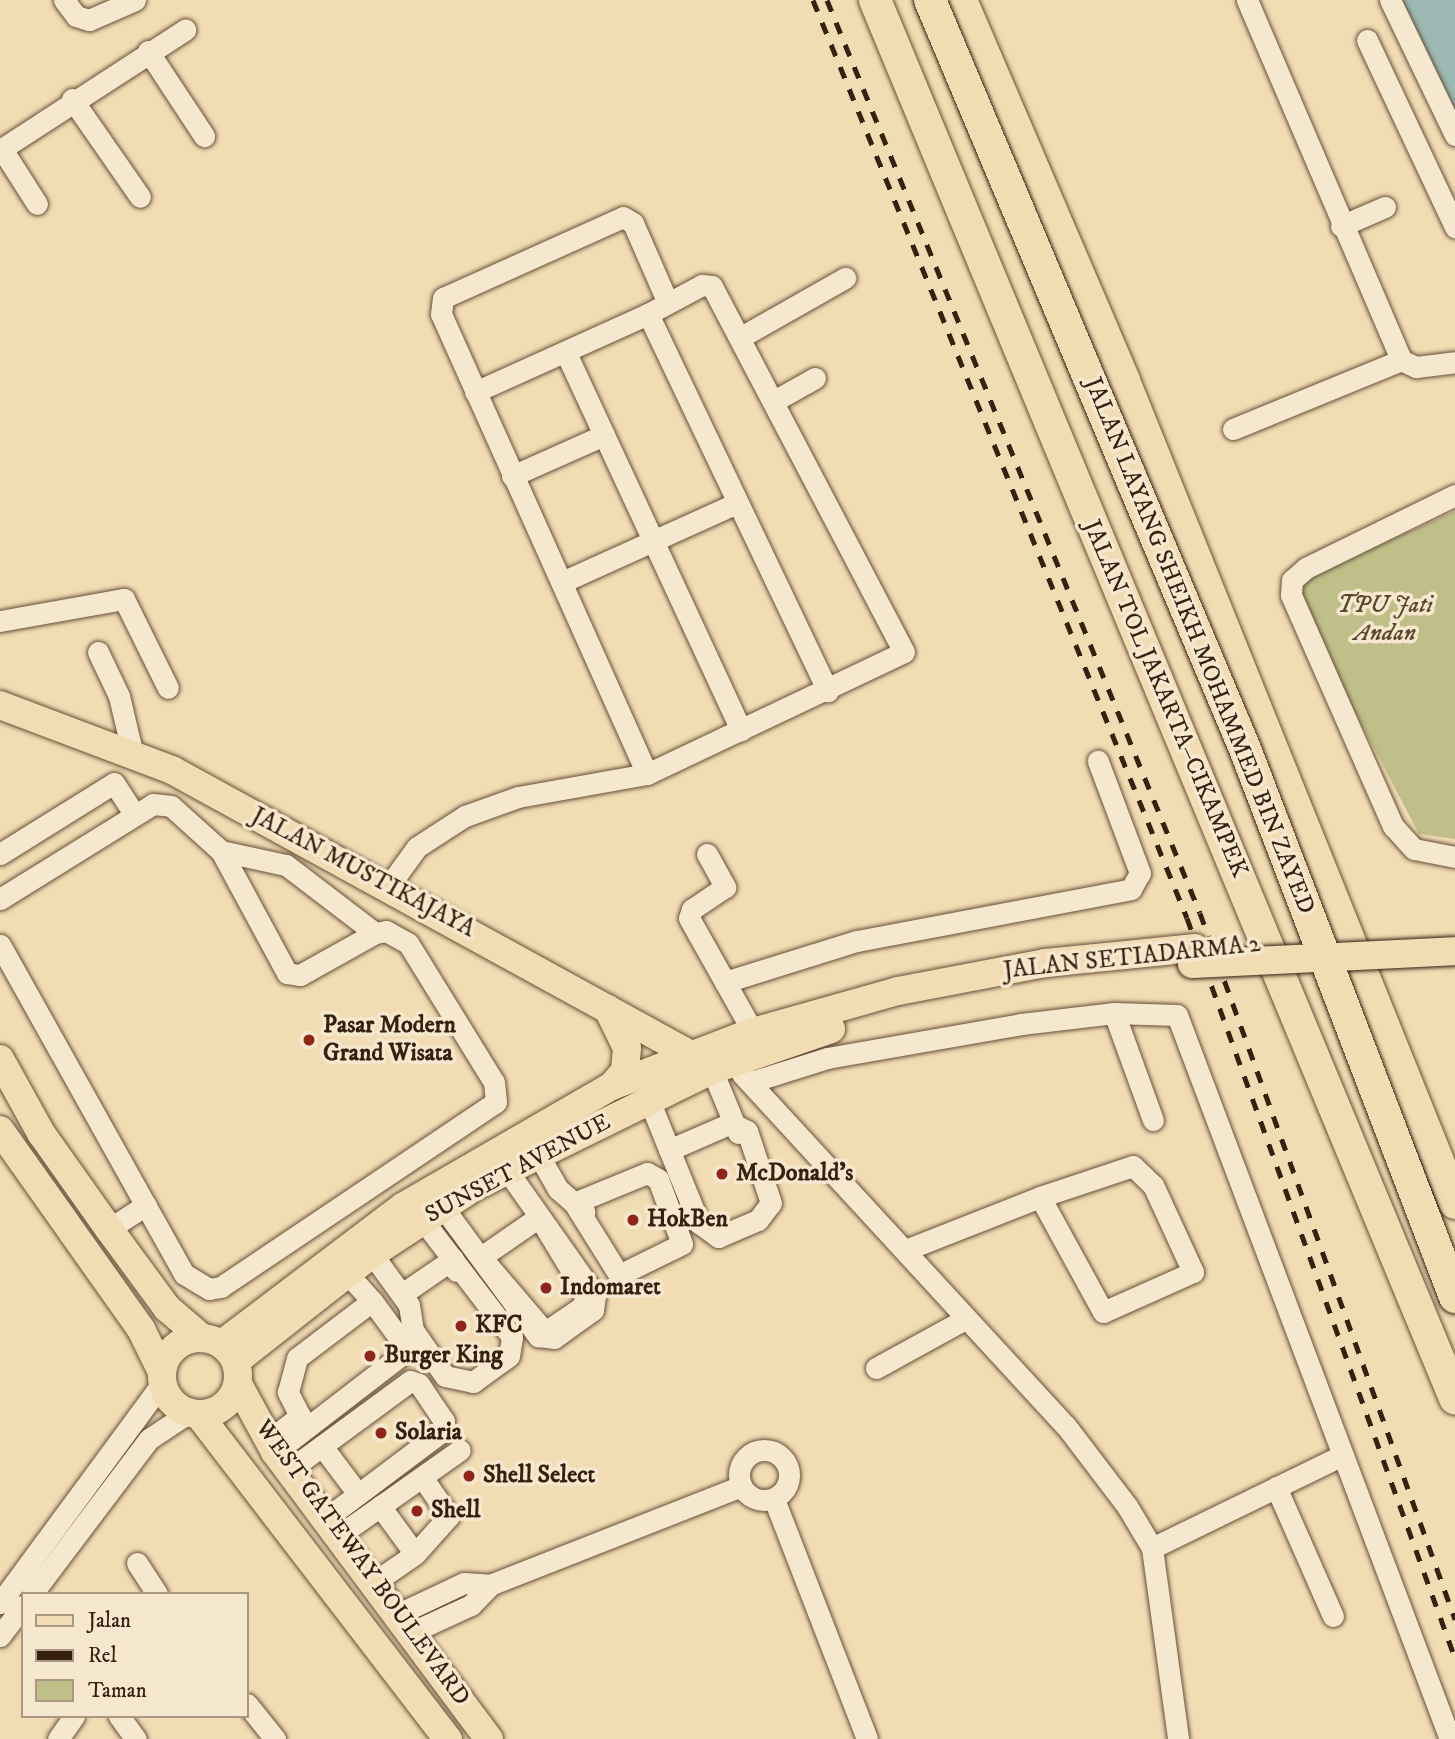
<!DOCTYPE html>
<meta charset="utf-8">
<style>
body{margin:0}
#map{position:relative;width:1455px;height:1739px;overflow:hidden;background:#f1dcb4;font-family:"IM FELL DW Pica",serif}
div>[style]{position:absolute}
[style*='--x']{left:calc(var(--x)*1px);top:calc(var(--y)*1px);width:calc(var(--w)*1px);rotate:calc(var(--a)*1deg)}
.green>*{inset:0;background:#c0bf89}
.water>*{inset:0;background:#9cbab3}
.roads{filter:drop-shadow(0 0 2px #664f39) drop-shadow(0 0 2px #664f39)}
.minor>*{height:21px;margin:-10.5px;padding:0 10.5px;transform-origin:10.5px;border-radius:10.5px;background:#f6e8ce}
.minor>.ring{margin:-10.5px;padding:0;box-sizing:content-box;background:none;border:21px solid #f6e8ce;border-radius:50%}
.major>*{height:28px;margin:-14px;padding:0 14px;transform-origin:14px;border-radius:14px;background:#f1dcb4}
.major>.ring{margin:-14px;padding:0;box-sizing:content-box;background:none;border:28px solid #f1dcb4;border-radius:50%}
.highway>*{height:32px;margin:-16px;padding:0 16px;transform-origin:16px;border-radius:16px;background:#f1dcb4}
.rail>*{height:5px;margin-top:-2.5px;transform-origin:0;background:repeating-linear-gradient(90deg,#372010 0 12px,transparent 0 24px)}
.bridges{filter:drop-shadow(0 0 2px #372010) drop-shadow(0 0 2px #372010)}
.major-bridge>*{height:28px;margin:-14px;padding:0 14px;transform-origin:14px;border-radius:14px;background:#f1dcb4}
.highway-bridge>*{height:32px;margin:-16px;padding:0 16px;transform-origin:16px;border-radius:16px;background:#f1dcb4}
.dots>*{width:19px;height:19px;translate:-50% -50%;box-sizing:border-box;border:4px solid #f6e8ce;border-radius:50%}
span{translate:-50% -50%;white-space:nowrap;text-align:center;line-height:1.15;-webkit-text-stroke:7px #f6e8ce;paint-order:stroke}
.park-label{font-size:24px;color:#59482e;font-style:italic}
.street-label{font-size:24px;color:#372010}
.poi-label{font-size:24px;color:#372010;font-weight:700}
.left{translate:0 -50%;text-align:left}
.legend{position:absolute;left:21px;top:1592px;width:228px;height:126px;box-sizing:border-box;background:#f6e8ce;border:2px solid #aa9882;margin:0;padding:9px 12px;list-style:none;font-size:21px;color:#372010}
.legend li{display:flex;align-items:center;gap:14px;height:35px}
.legend b{width:35px;border:2px solid #aa9882}
</style>
<div id="map">
<div class="green">
<div style="clip-path:polygon(1455px 511px,1455px 839px,1419px 834px,1289px 586px)"></div>
</div>
<div class="water">
<div style="clip-path:polygon(1402px 0,1455px 0,1455px 116px)"></div>
</div>
<div class="roads">
<div class="minor">
<div style="--x:64;--y:0;--w:20;--a:53"></div>
<div style="--x:76;--y:16;--w:14;--a:17"></div>
<div style="--x:89;--y:20;--w:50;--a:-23.5"></div>
<div style="--x:1247;--y:0;--w:392;--a:66.8"></div>
<div style="--x:1401;--y:360;--w:17;--a:25"></div>
<div style="--x:1416;--y:367;--w:39;--a:-7"></div>
<div style="--x:1390;--y:0;--w:150;--a:64.3"></div>
<div style="--x:1367;--y:40;--w:207;--a:64.8"></div>
<div style="--x:148;--y:51;--w:102;--a:56.6"></div>
<div style="--x:72;--y:99;--w:119;--a:55.2"></div>
<div style="--x:2;--y:149;--w:65;--a:57.5"></div>
<div style="--x:0;--y:150;--w:221;--a:-33"></div>
<div style="--x:1341;--y:226;--w:48;--a:-23.4"></div>
<div style="--x:741;--y:337;--w:120;--a:-29.6"></div>
<div style="--x:566;--y:353;--w:416;--a:65.1"></div>
<div style="--x:475;--y:392;--w:190;--a:-24.3"></div>
<div style="--x:648;--y:314;--w:418;--a:64.5"></div>
<div style="--x:774;--y:401;--w:47;--a:-29.3"></div>
<div style="--x:1233;--y:429;--w:182;--a:-22.3"></div>
<div style="--x:512;--y:476;--w:101;--a:-24"></div>
<div style="--x:1455;--y:495;--w:166;--a:153.9"></div>
<div style="--x:1306;--y:568;--w:18;--a:139"></div>
<div style="--x:1292;--y:580;--w:15;--a:94"></div>
<div style="--x:1291;--y:595;--w:253;--a:66.2"></div>
<div style="--x:1393;--y:826;--w:31;--a:48"></div>
<div style="--x:1414;--y:849;--w:42;--a:11"></div>
<div style="--x:562;--y:582;--w:190;--a:-24.3"></div>
<div style="--x:0;--y:621;--w:126;--a:-10.1"></div>
<div style="--x:124;--y:599;--w:99;--a:63.7"></div>
<div style="--x:98;--y:652;--w:49;--a:64.5"></div>
<div style="--x:119;--y:696;--w:57;--a:76.7"></div>
<div style="--x:647;--y:774;--w:284;--a:-25.4"></div>
<div style="--x:904;--y:652;--w:413;--a:-117.7"></div>
<div style="--x:712;--y:286;--w:10;--a:-174"></div>
<div style="--x:702;--y:285;--w:61;--a:151.8"></div>
<div style="--x:221;--y:851;--w:66;--a:12.2"></div>
<div style="--x:286;--y:865;--w:112;--a:37.4"></div>
<div style="--x:0;--y:854;--w:134;--a:-31.9"></div>
<div style="--x:114;--y:783;--w:38;--a:57"></div>
<div style="--x:707;--y:854;--w:38;--a:61"></div>
<div style="--x:725;--y:887;--w:40;--a:146"></div>
<div style="--x:692;--y:909;--w:9;--a:108"></div>
<div style="--x:689;--y:918;--w:131;--a:60.7"></div>
<div style="--x:388;--y:887;--w:49;--a:-54.1"></div>
<div style="--x:417;--y:847;--w:57;--a:-32.9"></div>
<div style="--x:465;--y:816;--w:56;--a:-19.7"></div>
<div style="--x:518;--y:797;--w:131;--a:-10.1"></div>
<div style="--x:647;--y:774;--w:504;--a:-114.12"></div>
<div style="--x:441;--y:314;--w:16;--a:-83"></div>
<div style="--x:443;--y:298;--w:197;--a:-24.2"></div>
<div style="--x:623;--y:217;--w:12;--a:31"></div>
<div style="--x:633;--y:223;--w:87;--a:66.4"></div>
<div style="--x:0;--y:899;--w:180;--a:-31.8"></div>
<div style="--x:153;--y:804;--w:18;--a:6"></div>
<div style="--x:171;--y:806;--w:67;--a:42"></div>
<div style="--x:221;--y:851;--w:139;--a:61.6"></div>
<div style="--x:287;--y:973;--w:13;--a:9"></div>
<div style="--x:300;--y:975;--w:86;--a:-29.2"></div>
<div style="--x:375;--y:933;--w:11;--a:-10"></div>
<div style="--x:386;--y:931;--w:25;--a:29"></div>
<div style="--x:408;--y:943;--w:163;--a:58.3"></div>
<div style="--x:494;--y:1082;--w:20;--a:84"></div>
<div style="--x:496;--y:1102;--w:331;--a:146.1"></div>
<div style="--x:221;--y:1287;--w:12;--a:171"></div>
<div style="--x:209;--y:1289;--w:29;--a:-149"></div>
<div style="--x:184;--y:1274;--w:377;--a:-119.2"></div>
<div style="--x:725;--y:982;--w:138;--a:-17.3"></div>
<div style="--x:857;--y:941;--w:279;--a:-10.7"></div>
<div style="--x:1131;--y:889;--w:18;--a:-61"></div>
<div style="--x:1140;--y:873;--w:120;--a:-110.6"></div>
<div style="--x:1114;--y:1013;--w:114;--a:70"></div>
<div style="--x:712;--y:1070;--w:68;--a:67.6"></div>
<div style="--x:742;--y:1074;--w:478;--a:47.4"></div>
<div style="--x:1066;--y:1426;--w:101;--a:52.7"></div>
<div style="--x:1127;--y:1506;--w:49;--a:59.2"></div>
<div style="--x:1152;--y:1548;--w:193;--a:82.2"></div>
<div style="--x:751;--y:1082;--w:80;--a:-17.5"></div>
<div style="--x:827;--y:1058;--w:197;--a:-9.9"></div>
<div style="--x:1021;--y:1024;--w:94;--a:-6.7"></div>
<div style="--x:1114;--y:1013;--w:63;--a:1.8"></div>
<div style="--x:1177;--y:1015;--w:774;--a:69.34"></div>
<div style="--x:649;--y:1100;--w:133;--a:67.9"></div>
<div style="--x:699;--y:1223;--w:24;--a:36"></div>
<div style="--x:718;--y:1237;--w:43;--a:-23"></div>
<div style="--x:758;--y:1220;--w:21;--a:-53"></div>
<div style="--x:771;--y:1203;--w:76;--a:-108.4"></div>
<div style="--x:747;--y:1131;--w:18;--a:-153"></div>
<div style="--x:669;--y:1150;--w:68;--a:-23.5"></div>
<div style="--x:538;--y:1154;--w:40;--a:60.3"></div>
<div style="--x:558;--y:1189;--w:35;--a:41"></div>
<div style="--x:647;--y:1173;--w:13;--a:29"></div>
<div style="--x:658;--y:1179;--w:69;--a:69.7"></div>
<div style="--x:682;--y:1244;--w:70;--a:153.8"></div>
<div style="--x:619;--y:1275;--w:85;--a:-122"></div>
<div style="--x:574;--y:1203;--w:79;--a:-22.3"></div>
<div style="--x:442;--y:1206;--w:162;--a:53.6"></div>
<div style="--x:538;--y:1336;--w:16;--a:7"></div>
<div style="--x:554;--y:1338;--w:48;--a:-35.7"></div>
<div style="--x:593;--y:1310;--w:15;--a:-82"></div>
<div style="--x:595;--y:1295;--w:154;--a:-125.2"></div>
<div style="--x:539;--y:1217;--w:91;--a:58.9"></div>
<div style="--x:586;--y:1295;--w:13;--a:108"></div>
<div style="--x:582;--y:1307;--w:45;--a:146"></div>
<div style="--x:545;--y:1332;--w:99;--a:-130.5"></div>
<div style="--x:481;--y:1257;--w:70;--a:-34.6"></div>
<div style="--x:109;--y:1229;--w:44;--a:-33"></div>
<div style="--x:908;--y:1249;--w:142;--a:-21.5"></div>
<div style="--x:1040;--y:1197;--w:98;--a:-18.4"></div>
<div style="--x:1133;--y:1166;--w:28;--a:44"></div>
<div style="--x:1153;--y:1185;--w:96;--a:65.3"></div>
<div style="--x:1193;--y:1272;--w:98;--a:156"></div>
<div style="--x:1103;--y:1312;--w:131;--a:-118.7"></div>
<div style="--x:372;--y:1254;--w:63;--a:54"></div>
<div style="--x:409;--y:1305;--w:25;--a:81"></div>
<div style="--x:413;--y:1330;--w:56;--a:55.2"></div>
<div style="--x:445;--y:1376;--w:29;--a:12"></div>
<div style="--x:473;--y:1382;--w:44;--a:-35.8"></div>
<div style="--x:509;--y:1356;--w:19;--a:-81"></div>
<div style="--x:512;--y:1337;--w:148;--a:-127.3"></div>
<div style="--x:402;--y:1294;--w:62;--a:-34.5"></div>
<div style="--x:453;--y:1259;--w:12;--a:76"></div>
<div style="--x:876;--y:1368;--w:102;--a:-28.8"></div>
<div style="--x:291;--y:1440;--w:148;--a:-37.6"></div>
<div style="--x:408;--y:1350;--w:61;--a:-126.3"></div>
<div style="--x:268;--y:1441;--w:41;--a:-38"></div>
<div style="--x:300;--y:1416;--w:27;--a:-117"></div>
<div style="--x:288;--y:1392;--w:35;--a:-75"></div>
<div style="--x:297;--y:1358;--w:94;--a:-37.2"></div>
<div style="--x:372;--y:1301;--w:38;--a:-132"></div>
<div style="--x:322;--y:1446;--w:60;--a:53.1"></div>
<div class="ring" style="left:739px;top:1450px;width:29px;height:29px"></div>
<div style="--x:289;--y:1470;--w:150;--a:-36.3"></div>
<div style="--x:410;--y:1381;--w:9;--a:18"></div>
<div style="--x:419;--y:1384;--w:45;--a:56"></div>
<div style="--x:444;--y:1421;--w:11;--a:105"></div>
<div style="--x:441;--y:1432;--w:145;--a:143.1"></div>
<div style="--x:1276;--y:1487;--w:141;--a:66.2"></div>
<div style="--x:774;--y:1499;--w:257;--a:68.8"></div>
<div style="--x:380;--y:1506;--w:59;--a:53.9"></div>
<div style="--x:338;--y:1536;--w:149;--a:-35.2"></div>
<div style="--x:1152;--y:1548;--w:212;--a:-26"></div>
<div style="--x:137;--y:1563;--w:37;--a:57"></div>
<div style="--x:373;--y:1583;--w:51;--a:-34.6"></div>
<div style="--x:415;--y:1554;--w:51;--a:-48.2"></div>
<div style="--x:449;--y:1516;--w:47;--a:-124.7"></div>
<div style="--x:32;--y:1594;--w:194;--a:-53"></div>
<div style="--x:149;--y:1439;--w:47;--a:-33.7"></div>
<div style="--x:0;--y:1603;--w:273;--a:-53.6"></div>
<div style="--x:396;--y:1615;--w:75;--a:-25.2"></div>
<div style="--x:464;--y:1583;--w:26;--a:4"></div>
<div style="--x:410;--y:1633;--w:67;--a:-24.7"></div>
<div style="--x:471;--y:1605;--w:28;--a:-46"></div>
<div style="--x:490;--y:1585;--w:270;--a:-21.5"></div>
<div style="--x:0;--y:1636;--w:38;--a:-53"></div>
<div style="--x:247;--y:1704;--w:45;--a:51.3"></div>
<div style="--x:119;--y:1716;--w:29;--a:54"></div>
<div style="--x:58;--y:1739;--w:28;--a:-55"></div>
</div>
<div class="major">
<div style="--x:0;--y:705;--w:184;--a:20.7"></div>
<div style="--x:172;--y:770;--w:605;--a:28.77"></div>
<div style="--x:608;--y:1009;--w:43;--a:64"></div>
<div style="--x:627;--y:1048;--w:23;--a:95"></div>
<div style="--x:625;--y:1071;--w:20;--a:131"></div>
<div style="--x:0;--y:1059;--w:85;--a:61"></div>
<div style="--x:41;--y:1133;--w:118;--a:54.7"></div>
<div style="--x:109;--y:1229;--w:98;--a:53.7"></div>
<div style="--x:167;--y:1308;--w:46;--a:40.6"></div>
<div style="--x:0;--y:1130;--w:244;--a:54.7"></div>
<div style="--x:141;--y:1329;--w:48;--a:64"></div>
<div class="ring" style="left:162px;top:1338px;width:48px;height:48px"></div>
<div style="--x:222;--y:1344;--w:228;--a:-37.2"></div>
<div style="--x:404;--y:1206;--w:240;--a:-30"></div>
<div style="--x:612;--y:1086;--w:151;--a:-21"></div>
<div style="--x:753;--y:1032;--w:151;--a:-15.8"></div>
<div style="--x:898;--y:991;--w:150;--a:-10.8"></div>
<div style="--x:1045;--y:963;--w:151;--a:-5.7"></div>
<div style="--x:236;--y:1361;--w:173;--a:-38.2"></div>
<div style="--x:372;--y:1254;--w:124;--a:-33.2"></div>
<div style="--x:476;--y:1186;--w:263;--a:-26.2"></div>
<div style="--x:712;--y:1070;--w:126;--a:-19"></div>
<div style="--x:238;--y:1384;--w:77;--a:61.4"></div>
<div style="--x:275;--y:1452;--w:358;--a:53.3"></div>
<div style="--x:199;--y:1415;--w:409;--a:52.5"></div>
</div>
<div class="highway">
<div style="--x:875;--y:0;--w:1514;--a:67.47"></div>
<div style="--x:961;--y:0;--w:414;--a:66.8"></div>
<div style="--x:1124;--y:381;--w:886;--a:68.07"></div>
</div>
</div>
<div class="rail">
<div style="--x:813;--y:0;--w:991;--a:67.83"></div>
<div style="--x:1187;--y:918;--w:787;--a:70.09"></div>
<div style="--x:827;--y:0;--w:986;--a:67.78"></div>
<div style="--x:1200;--y:913;--w:751;--a:70.14"></div>
</div>
<div class="bridges">
<div class="major-bridge">
<div style="--x:1192;--y:964;--w:263;--a:-2.8"></div>
</div>
<div class="highway-bridge">
<div style="--x:930;--y:0;--w:813;--a:67.19"></div>
<div style="--x:1245;--y:749;--w:587;--a:69.03"></div>
</div>
</div>
<div class="dots">
<div style="left:309px;top:1040px;background:#8f2418"></div>
<div style="left:722px;top:1174px;background:#8f2418"></div>
<div style="left:633px;top:1220px;background:#8f2418"></div>
<div style="left:546px;top:1288px;background:#8f2418"></div>
<div style="left:461px;top:1326px;background:#8f2418"></div>
<div style="left:370px;top:1356px;background:#8f2418"></div>
<div style="left:381px;top:1433px;background:#8f2418"></div>
<div style="left:469px;top:1476px;background:#8f2418"></div>
<div style="left:417px;top:1511px;background:#8f2418"></div>
</div>
<div class="park-label">
<span style="left:1385px;top:620px">TPU Jati<br>Andan</span>
</div>
<div class="street-label">
<span style="left:1199px;top:646px;rotate:68deg">JALAN LAYANG SHEIKH MOHAMMED BIN ZAYED</span>
<span style="left:1165px;top:699px;rotate:67deg">JALAN TOL JAKARTA–CIKAMPEK</span>
<span style="left:363px;top:873px;rotate:28deg">JALAN MUSTIKAJAYA</span>
<span style="left:1132px;top:958px;rotate:-6deg">JALAN SETIADARMA 2</span>
<span style="left:518px;top:1169px;rotate:-28deg">SUNSET AVENUE</span>
<span style="left:362px;top:1563px;rotate:54deg">WEST GATEWAY BOULEVARD</span>
</div>
<div class="poi-label">
<span class="left" style="left:323px;top:1040px">Pasar Modern<br>Grand Wisata</span>
<span class="left" style="left:736px;top:1174px">McDonald's</span>
<span class="left" style="left:647px;top:1220px">HokBen</span>
<span class="left" style="left:560px;top:1288px">Indomaret</span>
<span class="left" style="left:475px;top:1326px">KFC</span>
<span class="left" style="left:384px;top:1356px">Burger King</span>
<span class="left" style="left:395px;top:1433px">Solaria</span>
<span class="left" style="left:483px;top:1476px">Shell Select</span>
<span class="left" style="left:431px;top:1511px">Shell</span>
</div>
<ul class="legend">
<li><b style="height:9px;background:#f1dcb4"></b>Jalan</li>
<li><b style="height:9px;background:#372010"></b>Rel</li>
<li><b style="height:19px;background:#c0bf89"></b>Taman</li>
</ul>
</div>
